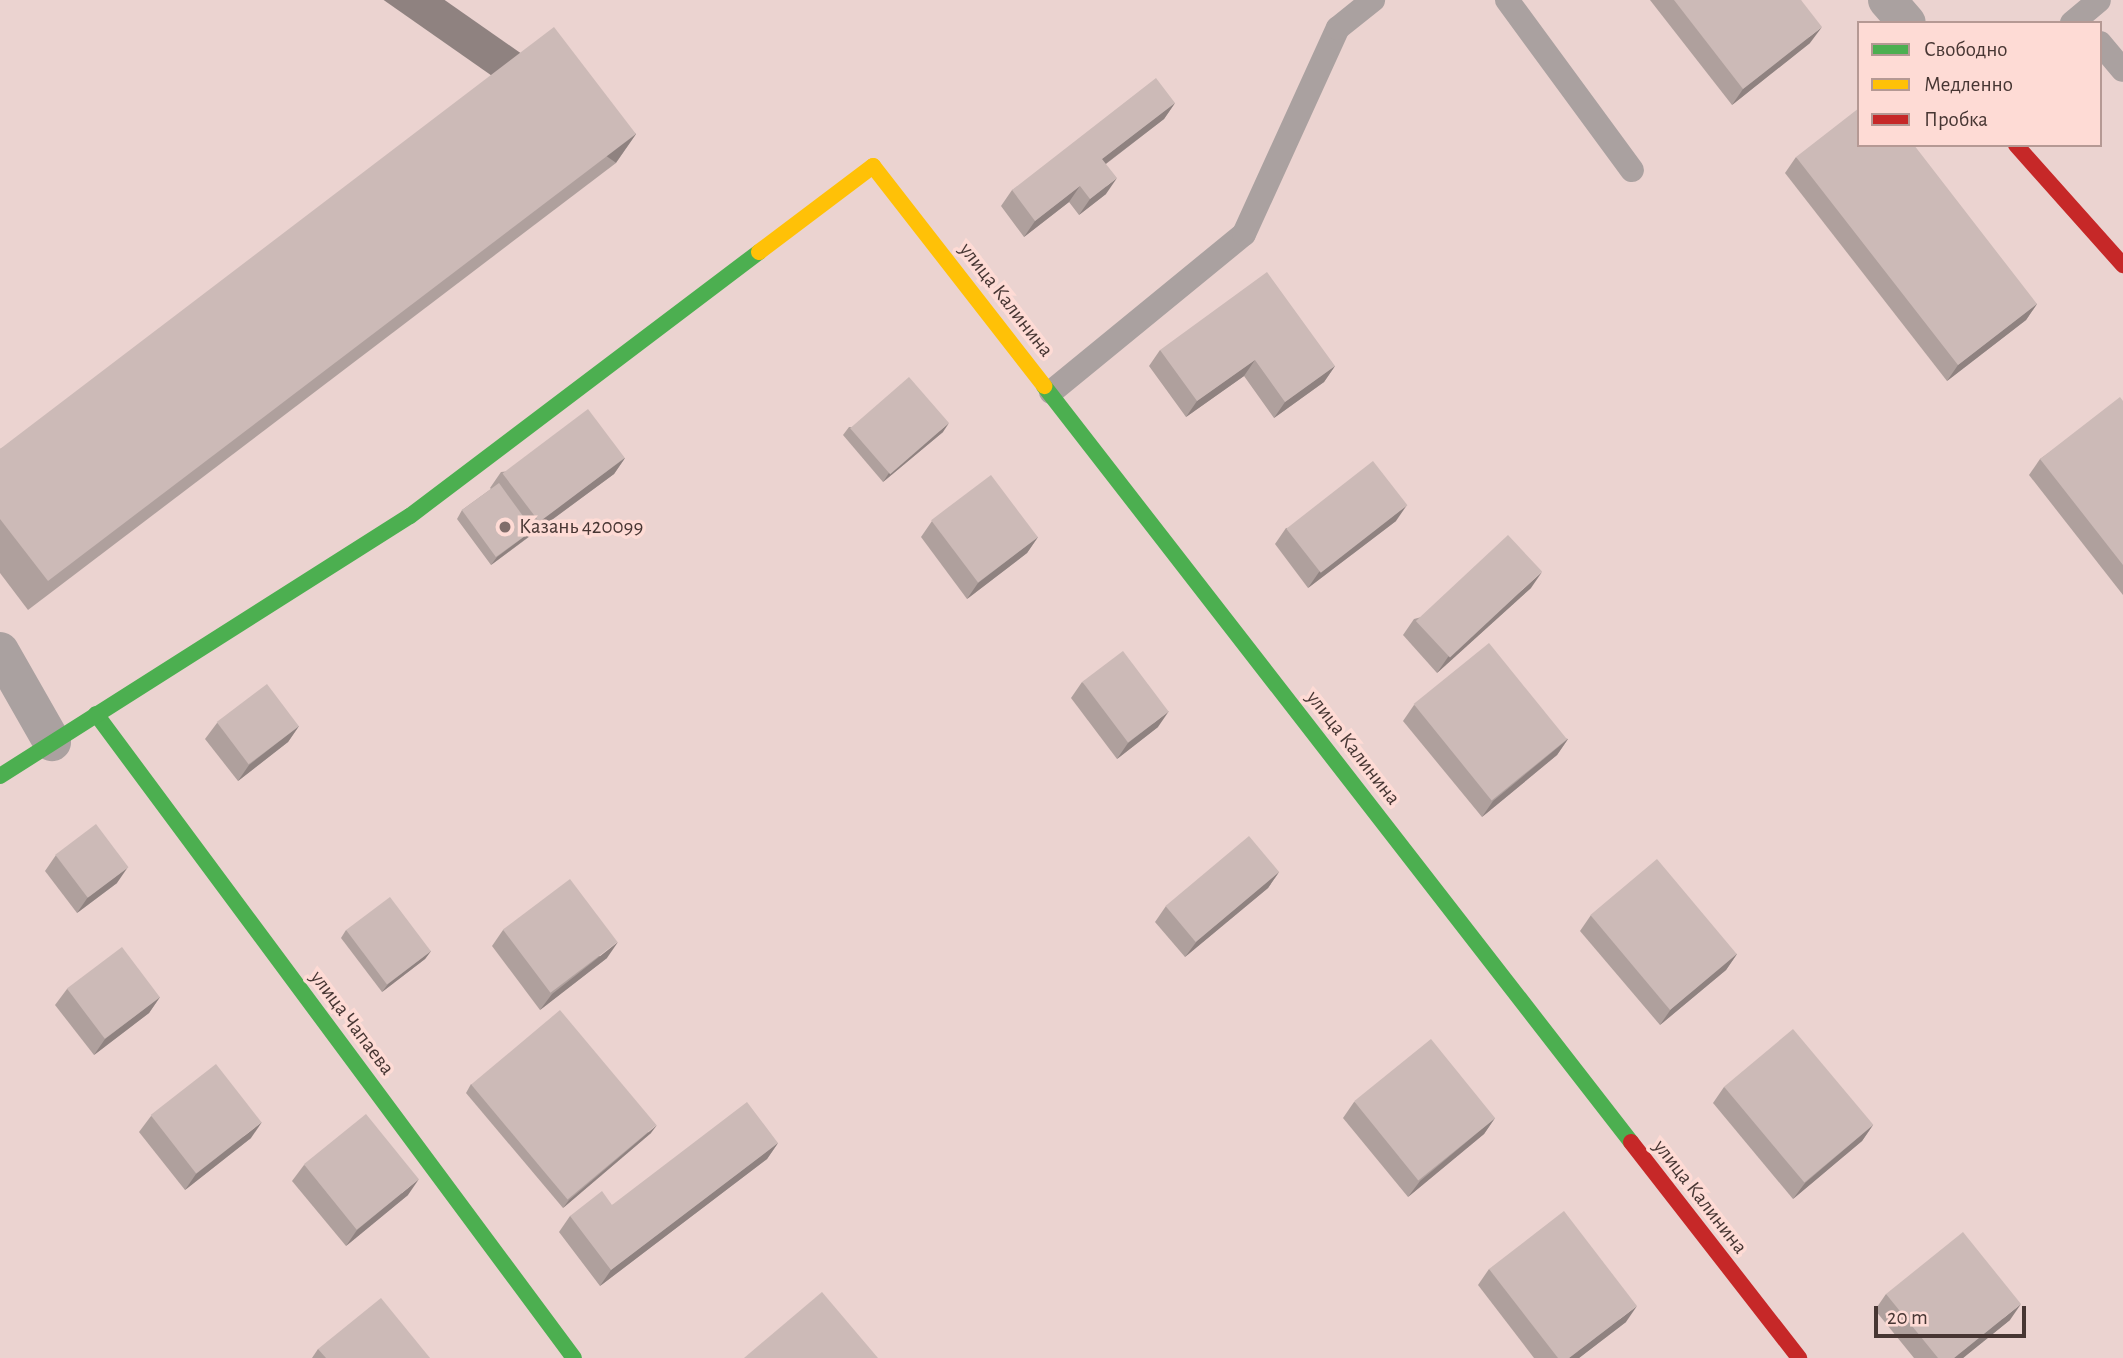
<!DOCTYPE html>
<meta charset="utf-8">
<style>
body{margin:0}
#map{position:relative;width:2123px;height:1358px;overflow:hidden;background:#ebd3d0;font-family:"Alegreya Sans",sans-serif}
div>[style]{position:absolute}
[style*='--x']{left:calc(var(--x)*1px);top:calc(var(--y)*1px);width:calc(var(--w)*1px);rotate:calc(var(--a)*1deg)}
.lane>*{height:24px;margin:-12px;padding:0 12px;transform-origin:12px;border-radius:12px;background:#aaa1a0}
.street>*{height:38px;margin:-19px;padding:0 19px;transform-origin:19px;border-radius:19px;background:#aaa1a0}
.fast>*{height:16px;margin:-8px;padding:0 8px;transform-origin:8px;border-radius:8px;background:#4caf50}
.slow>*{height:16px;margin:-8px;padding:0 8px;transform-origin:8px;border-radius:8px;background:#ffc107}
.jam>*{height:16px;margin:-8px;padding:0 8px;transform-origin:8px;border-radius:8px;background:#c62828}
.wall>*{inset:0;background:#afa09d}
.shaded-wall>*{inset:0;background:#8f8280;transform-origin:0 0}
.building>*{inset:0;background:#ccbab7;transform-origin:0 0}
.dots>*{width:19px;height:19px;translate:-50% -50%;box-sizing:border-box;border:4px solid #fedbd5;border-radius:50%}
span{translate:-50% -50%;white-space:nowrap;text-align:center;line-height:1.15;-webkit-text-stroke:7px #fedbd5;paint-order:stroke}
.street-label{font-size:21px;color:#473633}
.poi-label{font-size:21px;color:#473633}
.left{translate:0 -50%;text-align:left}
.legend{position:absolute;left:1857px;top:21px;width:245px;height:126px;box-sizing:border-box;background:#fedbd5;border:2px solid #b59994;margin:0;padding:9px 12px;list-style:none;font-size:21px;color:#473633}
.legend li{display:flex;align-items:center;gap:14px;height:35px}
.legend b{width:35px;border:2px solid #b59994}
.scale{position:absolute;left:1874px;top:1306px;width:152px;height:32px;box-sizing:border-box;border:4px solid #473633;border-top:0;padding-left:9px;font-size:21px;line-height:24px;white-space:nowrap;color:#473633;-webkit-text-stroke:5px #fedbd5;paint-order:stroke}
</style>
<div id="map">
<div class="lane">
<div style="--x:1507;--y:0;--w:211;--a:53.7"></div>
<div style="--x:2072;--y:23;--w:35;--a:-40"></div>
<div style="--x:2100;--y:43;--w:35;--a:50"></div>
<div style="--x:1051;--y:392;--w:249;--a:-39.3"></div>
<div style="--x:1244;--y:234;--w:226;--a:-65.5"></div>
<div style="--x:1338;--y:28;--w:45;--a:-38.7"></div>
</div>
<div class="street">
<div style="--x:1887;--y:0;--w:30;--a:49"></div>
<div style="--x:0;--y:651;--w:105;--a:60.3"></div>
</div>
<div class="fast">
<div style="--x:1044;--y:386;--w:957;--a:52.17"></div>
<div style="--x:96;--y:714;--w:802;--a:53.42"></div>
<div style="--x:0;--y:776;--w:485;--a:-32.4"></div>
<div style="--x:410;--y:516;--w:438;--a:-37.1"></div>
</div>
<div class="slow">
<div style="--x:759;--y:252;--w:143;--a:-37"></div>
<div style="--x:873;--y:166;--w:279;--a:52.1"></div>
</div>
<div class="jam">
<div style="--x:2016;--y:145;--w:161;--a:48.3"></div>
<div style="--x:1631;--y:1142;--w:274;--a:52.1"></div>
</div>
<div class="wall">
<div style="clip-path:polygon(1650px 0,1801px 0,1810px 43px,1732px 105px)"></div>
<div style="clip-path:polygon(1175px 103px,1164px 119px,1106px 164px,1106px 194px,1079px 215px,1069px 202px,1024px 237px,1001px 206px,1012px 190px)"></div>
<div style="clip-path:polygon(636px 134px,616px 163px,28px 610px,0 573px,0 449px)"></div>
<div style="clip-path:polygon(1796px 157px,2037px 304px,2026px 320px,1947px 381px,1785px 173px)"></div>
<div style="clip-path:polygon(1160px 350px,1335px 366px,1324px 382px,1274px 418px,1244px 376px,1186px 417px,1149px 366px)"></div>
<div style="clip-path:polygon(2123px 401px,2123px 595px,2029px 475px,2040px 459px)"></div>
<div style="clip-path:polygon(849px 427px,943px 432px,883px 482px,843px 435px)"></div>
<div style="clip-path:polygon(625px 458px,614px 474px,491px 565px,457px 519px,462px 510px,491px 489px,490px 488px,501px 472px)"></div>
<div style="clip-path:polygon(932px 521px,1038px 537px,1027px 553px,967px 599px,921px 537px)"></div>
<div style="clip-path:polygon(1396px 521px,1308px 588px,1275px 544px,1286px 528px)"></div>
<div style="clip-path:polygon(1531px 588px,1437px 673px,1403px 635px,1414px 619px)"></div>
<div style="clip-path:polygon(1082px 682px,1158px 727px,1117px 759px,1071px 698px)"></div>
<div style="clip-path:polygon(1414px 705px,1568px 739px,1557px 755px,1482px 817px,1403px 721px)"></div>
<div style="clip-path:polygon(217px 723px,299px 726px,288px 742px,238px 781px,205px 739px)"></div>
<div style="clip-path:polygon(56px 855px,117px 883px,77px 913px,45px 871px)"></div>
<div style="clip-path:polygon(1279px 872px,1268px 888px,1185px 957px,1155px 922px,1166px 906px)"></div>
<div style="clip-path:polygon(1591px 915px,1737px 954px,1726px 970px,1660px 1025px,1580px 931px)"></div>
<div style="clip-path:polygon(346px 930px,431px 951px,425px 959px,382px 992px,341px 938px)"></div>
<div style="clip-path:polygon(503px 930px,607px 958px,540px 1010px,492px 946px)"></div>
<div style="clip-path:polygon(67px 989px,160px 997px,149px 1013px,94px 1055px,55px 1005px)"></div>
<div style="clip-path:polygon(471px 1084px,651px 1133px,563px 1208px,466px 1093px)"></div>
<div style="clip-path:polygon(1724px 1087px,1873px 1125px,1862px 1141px,1793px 1199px,1713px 1103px)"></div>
<div style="clip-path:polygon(1354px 1102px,1495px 1118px,1484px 1134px,1408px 1197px,1343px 1118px)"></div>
<div style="clip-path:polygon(151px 1116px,251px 1138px,185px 1190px,139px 1132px)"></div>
<div style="clip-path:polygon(778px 1143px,767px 1159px,600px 1286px,559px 1232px,570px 1216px,612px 1205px)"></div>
<div style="clip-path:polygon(304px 1165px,408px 1195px,346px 1246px,292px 1181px)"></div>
<div style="clip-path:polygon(1489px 1269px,1626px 1322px,1579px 1358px,1534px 1358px,1478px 1285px)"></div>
<div style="clip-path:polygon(1886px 1294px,2010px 1320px,1963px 1358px,1914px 1358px,1875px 1310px)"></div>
<div style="clip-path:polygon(318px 1349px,430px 1358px,312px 1358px)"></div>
</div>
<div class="shaded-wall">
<div style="clip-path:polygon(1822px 27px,1810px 43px,1732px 105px,1743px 89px)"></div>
<div style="clip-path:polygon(1175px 103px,1164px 119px,1091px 175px,1102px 159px)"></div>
<div style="left:636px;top:134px;width:35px;height:739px;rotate:125deg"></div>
<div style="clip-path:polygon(1117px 178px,1106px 194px,1079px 215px,1090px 199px)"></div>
<div style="clip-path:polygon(1080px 186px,1069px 202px,1024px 237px,1035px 221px)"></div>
<div style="clip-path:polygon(2037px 304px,2026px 320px,1947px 381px,1958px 365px)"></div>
<div style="clip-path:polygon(1255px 360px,1244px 376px,1186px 417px,1197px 401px)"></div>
<div style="clip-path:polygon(1335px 366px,1324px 382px,1274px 418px,1285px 402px)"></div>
<div style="clip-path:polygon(949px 423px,943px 432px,883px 482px,889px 473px)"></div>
<div style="clip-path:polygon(625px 458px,614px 474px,527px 538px,538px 522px)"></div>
<div style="clip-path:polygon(1407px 505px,1396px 521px,1308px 588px,1319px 572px)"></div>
<div style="clip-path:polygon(533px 530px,527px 538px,491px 565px,497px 557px)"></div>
<div style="clip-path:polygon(1038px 537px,1027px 553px,967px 599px,978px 583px)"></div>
<div style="clip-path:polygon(1542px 572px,1531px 588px,1437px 673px,1448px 657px)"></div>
<div style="clip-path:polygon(1169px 711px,1158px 727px,1117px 759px,1128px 743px)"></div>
<div style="clip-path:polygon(299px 726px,288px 742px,238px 781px,249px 765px)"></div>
<div style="clip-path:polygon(1568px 739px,1557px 755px,1482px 817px,1493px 801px)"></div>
<div style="clip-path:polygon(128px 867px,117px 883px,77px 913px,88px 897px)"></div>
<div style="clip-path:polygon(1279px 872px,1268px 888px,1185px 957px,1197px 941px)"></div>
<div style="clip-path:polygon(618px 942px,607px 958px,540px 1010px,552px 994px)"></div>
<div style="clip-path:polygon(431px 951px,425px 959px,382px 992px,388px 984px)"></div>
<div style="clip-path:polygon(1737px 954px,1726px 970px,1660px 1025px,1671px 1009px)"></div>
<div style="clip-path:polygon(160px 997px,149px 1013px,94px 1055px,105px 1039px)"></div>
<div style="clip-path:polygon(1495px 1118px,1484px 1134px,1408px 1197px,1420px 1181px)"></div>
<div style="clip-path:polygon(262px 1122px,251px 1138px,185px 1190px,196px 1174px)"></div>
<div style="clip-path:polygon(657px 1125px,651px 1133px,563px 1208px,569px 1200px)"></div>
<div style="clip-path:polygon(1873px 1125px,1862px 1141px,1793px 1199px,1805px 1183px)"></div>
<div style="clip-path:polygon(778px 1143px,767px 1159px,600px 1286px,611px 1270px)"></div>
<div style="clip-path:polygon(419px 1179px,408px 1195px,346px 1246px,357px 1230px)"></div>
<div style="clip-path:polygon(2021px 1304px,2010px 1320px,1963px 1358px,1954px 1358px)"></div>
<div style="clip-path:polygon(1637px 1306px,1626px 1322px,1579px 1358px,1569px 1358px)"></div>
</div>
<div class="building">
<div style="clip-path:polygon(1674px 0,1801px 0,1822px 27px,1743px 89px)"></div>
<div style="clip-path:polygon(554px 27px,636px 134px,48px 581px,0 519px,0 449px)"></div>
<div style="clip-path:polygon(1156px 78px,1175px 103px,1102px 159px,1117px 178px,1090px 199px,1080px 186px,1035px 221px,1012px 190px)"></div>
<div style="clip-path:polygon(1859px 108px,1859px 145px,1914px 145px,2037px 304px,1958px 365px,1796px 157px)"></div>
<div style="clip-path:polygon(1267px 272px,1335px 366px,1285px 402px,1255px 360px,1197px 401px,1160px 350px)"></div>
<div style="left:909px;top:377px;width:61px;height:78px;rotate:49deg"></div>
<div style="clip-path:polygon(2120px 397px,2123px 401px,2123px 565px,2040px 459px)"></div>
<div style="left:588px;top:409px;width:61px;height:107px;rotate:53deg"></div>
<div style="left:1373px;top:461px;width:56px;height:110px;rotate:52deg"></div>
<div style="left:991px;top:475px;width:78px;height:75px;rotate:53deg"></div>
<div style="left:499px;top:483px;width:58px;height:46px;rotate:54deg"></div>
<div style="left:1508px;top:535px;width:50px;height:126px;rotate:47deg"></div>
<div style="left:1489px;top:643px;width:124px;height:97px;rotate:51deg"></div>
<div style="left:1123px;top:651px;width:76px;height:51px;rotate:53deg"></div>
<div style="left:267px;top:684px;width:53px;height:63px;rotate:53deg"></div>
<div style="left:96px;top:824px;width:54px;height:51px;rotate:53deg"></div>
<div style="left:1249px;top:836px;width:47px;height:109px;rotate:50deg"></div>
<div style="left:1657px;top:859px;width:124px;height:87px;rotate:50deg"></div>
<div style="left:570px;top:879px;width:79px;height:84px;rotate:53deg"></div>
<div style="left:390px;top:897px;width:68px;height:55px;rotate:53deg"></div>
<div style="left:122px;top:947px;width:63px;height:69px;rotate:53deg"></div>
<div style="left:560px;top:1010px;width:150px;height:116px;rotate:50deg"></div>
<div style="left:1793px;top:1029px;width:125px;height:90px;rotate:50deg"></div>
<div style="left:1431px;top:1039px;width:102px;height:99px;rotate:51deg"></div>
<div style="left:216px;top:1064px;width:74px;height:83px;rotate:52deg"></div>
<div style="clip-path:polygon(747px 1102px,778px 1143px,611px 1270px,570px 1216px,602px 1191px,612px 1205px)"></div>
<div style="left:366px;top:1114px;width:84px;height:80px;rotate:51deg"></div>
<div style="clip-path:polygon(1564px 1211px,1637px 1306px,1569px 1358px,1558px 1358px,1489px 1269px)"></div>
<div style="clip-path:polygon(1963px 1232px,2021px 1304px,1954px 1358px,1938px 1358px,1886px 1294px)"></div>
<div style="clip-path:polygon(822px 1292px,878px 1358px,744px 1358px)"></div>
<div style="clip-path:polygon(381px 1298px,430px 1358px,326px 1358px,318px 1349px)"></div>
</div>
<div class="dots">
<div style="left:505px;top:527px;background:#806d6a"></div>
</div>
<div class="street-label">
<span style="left:1006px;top:300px;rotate:52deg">улица Калинина</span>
<span style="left:1353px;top:748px;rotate:52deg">улица Калинина</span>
<span style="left:352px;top:1023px;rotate:53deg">улица Чапаева</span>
<span style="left:1700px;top:1197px;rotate:52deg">улица Калинина</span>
</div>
<div class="poi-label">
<span class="left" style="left:519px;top:527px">Казань 420099</span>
</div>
<ul class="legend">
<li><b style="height:9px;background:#4caf50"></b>Свободно</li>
<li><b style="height:9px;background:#ffc107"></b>Медленно</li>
<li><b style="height:9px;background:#c62828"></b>Пробка</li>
</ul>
<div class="scale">20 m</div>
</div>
